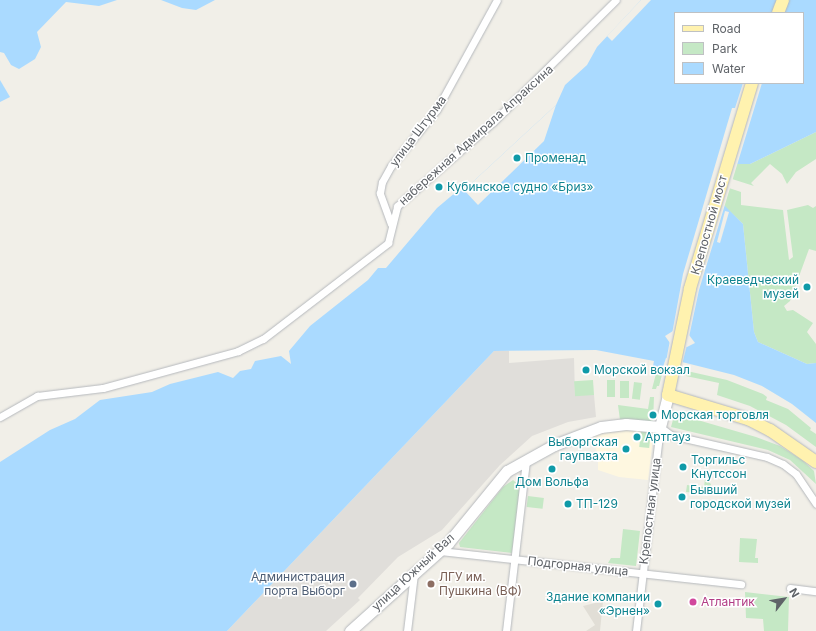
<!DOCTYPE html>
<meta charset="utf-8">
<style>
body{margin:0}
#map{position:relative;width:816px;height:631px;overflow:hidden;background:#f1efe8;font-family:Inter,sans-serif}
div>[style]{position:absolute}
[style*='--x']{left:calc(var(--x)*1px);top:calc(var(--y)*1px);width:calc(var(--w)*1px);rotate:calc(var(--a)*1deg)}
.commercial>*{inset:0;background:#fef7e0}
.industrial>*{inset:0;background:#e0deda}
.education>*{inset:0;background:#e1ded6}
.green>*{inset:0;background:#c5e8c5;transform-origin:0 0}
.water>*{inset:0;background:#aadaff}
.pier>*{inset:0;background:#f1efe8}
.roads{filter:drop-shadow(0 0 1px #b5b8bc) drop-shadow(0 0 1px #b5b8bc)}
.street>*{height:7px;margin:-3.5px;padding:0 3.5px;transform-origin:3.5px;border-radius:3.5px;background:#fff}
.secondary>*{height:11px;margin:-5.5px;padding:0 5.5px;transform-origin:5.5px;border-radius:5.5px;background:#fff}
.primary>*{height:12px;margin:-6px;padding:0 6px;transform-origin:6px;border-radius:6px;background:#fff2af}
.dots>*{width:11px;height:11px;translate:-50% -50%;box-sizing:border-box;border:2px solid #fff;border-radius:50%}
span{translate:-50% -50%;white-space:nowrap;text-align:center;line-height:1.15;-webkit-text-stroke:3px #fff;paint-order:stroke}
.street-label{font-size:12px;color:#5f6368}
.culture-label{font-size:12px;color:#0d838f}
.left{translate:0 -50%;text-align:left}
.right{translate:-100% -50%;text-align:right}
.service-label{font-size:12px;color:#4e5e75}
.education-label{font-size:12px;color:#785e54}
.hotel-label{font-size:12px;color:#b23c85}
.legend{position:absolute;left:674px;top:12px;width:130px;height:72px;box-sizing:border-box;background:#fff;border:1px solid #bfc1c3;margin:0;padding:5px 7px;list-style:none;font-size:12px;color:#5f6368}
.legend li{display:flex;align-items:center;gap:8px;height:20px}
.legend b{width:20px;border:1px solid #bfc1c3}
.north{position:absolute;left:764px;top:579px;width:40px;height:40px;-webkit-text-stroke:3px #fff;paint-order:stroke;rotate:59deg;font-size:11px;font-weight:700;line-height:16px;text-align:center;color:#5f6368}
.north::after{content:'';display:block;margin:auto;width:14px;height:18px;background:#5f6368;clip-path:polygon(50% 0,100% 100%,50% 72%,0 100%)}
</style>
<div id="map">
<div class="commercial">
<div style="clip-path:polygon(616px 426px,654px 430px,648px 480px,619px 477px,598px 470px,598px 455px,592px 437px)"></div>
</div>
<div class="industrial">
<div style="clip-path:polygon(494px 351px,509px 351px,509px 363px,574px 358px,575px 395px,594px 395px,596px 417px,568px 422px,532px 436px,500px 465px,442px 530px,398px 557px,358px 598px,360px 600px,326px 631px,227px 631px)"></div>
</div>
<div class="education">
<div style="clip-path:polygon(603px 601px,600px 631px,586px 631px,595px 625px,583px 606px)"></div>
</div>
<div class="green">
<div style="clip-path:polygon(816px 132px,816px 159px,796px 172px,787px 184px,782px 174px,770px 164px,751px 183px,754px 186px,732px 179px,736px 164px,750px 164px)"></div>
<div style="clip-path:polygon(729px 188px,741px 192px,741px 205px,783px 210px,789px 260px,793px 257px,787px 210px,808px 205px,813px 208px,816px 206px,816px 251px,809px 249px,790px 301px,784px 306px,787px 311px,793px 310px,813px 323px,807px 332px,816px 344px,816px 363px,807px 364px,758px 342px,754px 332px,743px 224px,724px 206px)"></div>
<div style="clip-path:polygon(658px 366px,664px 367px,659px 386px,657px 386px,656px 389px,652px 389px)"></div>
<div style="clip-path:polygon(687px 371px,727px 380px,763px 394px,767px 397px,766px 400px,788px 409px,811px 428px,810px 430px,816px 434px,816px 447px,786px 425px,750px 406px,717px 395px,719px 383px,686px 376px)"></div>
<div style="left:593px;top:380px;width:15px;height:19px;rotate:86deg"></div>
<div style="left:607px;top:380px;width:8px;height:17px"></div>
<div style="left:620px;top:381px;width:9px;height:17px"></div>
<div style="left:634px;top:382px;width:8px;height:17px;rotate:7deg"></div>
<div style="clip-path:polygon(650px 397px,654px 397px,653px 423px,620px 420px,618px 405px,648px 409px)"></div>
<div style="clip-path:polygon(677px 414px,756px 437px,780px 446px,802px 460px,814px 471px,816px 484px,790px 460px,768px 450px,671px 427px,674px 416px)"></div>
<div style="left:641px;top:430px;width:10px;height:17px;rotate:6deg"></div>
<div style="clip-path:polygon(705px 479px,711px 484px,708px 494px,686px 492px,687px 485px,704px 487px)"></div>
<div style="clip-path:polygon(513px 480px,520px 486px,512px 553px,460px 547px,459px 543px,503px 487px)"></div>
<div style="left:528px;top:496px;width:16px;height:11px;rotate:7deg"></div>
<div style="clip-path:polygon(623px 529px,640px 531px,636px 566px,608px 563px,611px 558px,620px 558px)"></div>
<div style="clip-path:polygon(740px 538px,757px 539px,755px 558px,758px 558px,758px 563px,739px 562px)"></div>
<div style="clip-path:polygon(745px 592px,789px 597px,788px 631px,764px 631px,763px 619px,746px 618px)"></div>
</div>
<div class="water">
<div style="clip-path:polygon(0 0,117px 0,99px 6px,66px 2px,37px 32px,41px 47px,35px 59px,19px 69px,11px 65px,4px 53px,0 52px)"></div>
<div style="clip-path:polygon(161px 0,215px 0,196px 10px,182px 8px)"></div>
<div style="clip-path:polygon(evenodd,641px 0,816px 0,816px 132px,750px 164px,736px 164px,724px 205px,743px 224px,754px 332px,758px 342px,807px 364px,816px 363px,816px 423px,792px 404px,762px 386px,734px 375px,666px 358px,663px 367px,656px 367px,653px 366px,654px 361px,596px 350px,494px 351px,227px 631px,0 631px,0 462px,50px 430px,75px 419px,100px 400px,152px 392px,170px 384px,218px 372px,233px 378px,240px 371px,251px 369px,255px 361px,281px 356px,291px 364px,289px 351px,310px 326px,368px 280px,378px 268px,386px 268px,437px 208px,456px 192px,464px 190px,556px 105px,565px 85px,587px 65px,597px 47px,641px 0,675px 13px,803px 13px,803px 83px,675px 83px,675px 13px,641px 0,673px 331px,689px 335px,695px 343px,687px 347px,670px 343px,665px 336px,673px 331px)"></div>
<div style="clip-path:polygon(0 80px,10px 97px,0 102px)"></div>
</div>
<div class="pier">
<div style="clip-path:polygon(641px 0,651px 0,612px 41px,607px 36px)"></div>
<div style="clip-path:polygon(743px 83px,762px 83px,699px 290px,689px 337px,672px 334px,683px 274px,732px 108px,735px 108px)"></div>
<div style="clip-path:polygon(556px 105px,544px 141px,478px 205px,464px 190px)"></div>
<div style="clip-path:polygon(725px 211px,729px 212px,720px 243px,717px 242px)"></div>
<div style="clip-path:polygon(670px 340px,687px 345px,682px 365px,667px 361px,665px 367px)"></div>
</div>
<div class="roads">
<div class="street">
<div style="--x:391;--y:224;--w:33;--a:-110"></div>
<div style="--x:380;--y:193;--w:11;--a:-80"></div>
<div style="--x:382;--y:182;--w:18;--a:-61"></div>
<div style="--x:391;--y:166;--w:73;--a:-51.1"></div>
<div style="--x:437;--y:109;--w:124;--a:-61.2"></div>
<div style="--x:0;--y:417;--w:43;--a:-29.6"></div>
<div style="--x:37;--y:396;--w:66;--a:-6.9"></div>
<div style="--x:103;--y:388;--w:140;--a:-15.3"></div>
<div style="--x:238;--y:351;--w:28;--a:-26"></div>
<div style="--x:263;--y:339;--w:158;--a:-37.5"></div>
<div style="--x:388;--y:243;--w:38;--a:-76"></div>
<div style="--x:397;--y:206;--w:128;--a:-41.2"></div>
<div style="--x:493;--y:122;--w:173;--a:-44.8"></div>
<div style="--x:440;--y:551;--w:303;--a:6.3"></div>
<div style="--x:790;--y:588;--w:26;--a:7"></div>
<div style="--x:407;--y:631;--w:57;--a:-83"></div>
<div style="--x:506;--y:631;--w:172;--a:-83.3"></div>
<div style="--x:636;--y:631;--w:205;--a:-83.3"></div>
<div style="--x:660;--y:427;--w:14;--a:36"></div>
<div style="--x:671;--y:435;--w:98;--a:12.9"></div>
<div style="--x:767;--y:457;--w:17;--a:24"></div>
<div style="--x:783;--y:464;--w:16;--a:38"></div>
<div style="--x:796;--y:474;--w:36;--a:56"></div>
</div>
<div class="secondary">
<div style="--x:350;--y:631;--w:132;--a:-41.9"></div>
<div style="--x:448;--y:543;--w:93;--a:-50.7"></div>
<div style="--x:507;--y:471;--w:54;--a:-29"></div>
<div style="--x:554;--y:445;--w:50;--a:-21"></div>
<div style="--x:601;--y:427;--w:25;--a:-7"></div>
<div style="--x:626;--y:424;--w:34;--a:5"></div>
<div style="--x:660;--y:427;--w:33;--a:-76"></div>
</div>
<div class="primary">
<div style="--x:778;--y:13;--w:14;--a:-69"></div>
<div style="--x:752;--y:83;--w:215;--a:106.8"></div>
<div style="--x:690;--y:289;--w:108;--a:101.7"></div>
<div style="--x:668;--y:395;--w:84;--a:16.7"></div>
<div style="--x:748;--y:419;--w:25;--a:27"></div>
<div style="--x:770;--y:430;--w:56;--a:34.8"></div>
</div>
</div>
<div class="dots">
<div style="left:517px;top:158px;background:#0f9aa8"></div>
<div style="left:439px;top:187px;background:#0f9aa8"></div>
<div style="left:807px;top:287px;background:#0f9aa8"></div>
<div style="left:586px;top:370px;background:#0f9aa8"></div>
<div style="left:653px;top:415px;background:#0f9aa8"></div>
<div style="left:637px;top:437px;background:#0f9aa8"></div>
<div style="left:626px;top:449px;background:#0f9aa8"></div>
<div style="left:683px;top:467px;background:#0f9aa8"></div>
<div style="left:552px;top:469px;background:#0f9aa8"></div>
<div style="left:682px;top:497px;background:#0f9aa8"></div>
<div style="left:568px;top:504px;background:#0f9aa8"></div>
<div style="left:353px;top:584px;background:#5c6f8a"></div>
<div style="left:431px;top:584px;background:#8d6e63"></div>
<div style="left:693px;top:602px;background:#d1479c"></div>
<div style="left:658px;top:604px;background:#0f9aa8"></div>
</div>
<div class="street-label">
<span style="left:418px;top:131px;rotate:-53deg">улица Штурма</span>
<span style="left:476px;top:135px;rotate:-42deg">набережная Адмирала Апраксина</span>
<span style="left:709px;top:225px;rotate:-74deg">Крепостной мост</span>
<span style="left:650px;top:511px;rotate:-83deg">Крепостная улица</span>
<span style="left:578px;top:566px;rotate:6deg">Подгорная улица</span>
<span style="left:413px;top:572px;rotate:-43deg">улица Южный Вал</span>
</div>
<div class="culture-label">
<span class="left" style="left:525px;top:158px">Променад</span>
<span class="left" style="left:447px;top:187px">Кубинское судно «Бриз»</span>
<span class="right" style="left:799px;top:287px">Краеведческий<br>музей</span>
<span class="left" style="left:594px;top:370px">Морской вокзал</span>
<span class="left" style="left:661px;top:415px">Морская торговля</span>
<span class="left" style="left:645px;top:437px">Артгауз</span>
<span class="right" style="left:618px;top:449px">Выборгская<br>гаупвахта</span>
<span class="left" style="left:691px;top:467px">Торгильс<br>Кнутссон</span>
<span style="left:552px;top:482px">Дом Вольфа</span>
<span class="left" style="left:690px;top:497px">Бывший<br>городской музей</span>
<span class="left" style="left:576px;top:504px">ТП-129</span>
<span class="right" style="left:650px;top:604px">Здание компании<br>«Эрнен»</span>
</div>
<div class="service-label">
<span class="right" style="left:345px;top:584px">Администрация<br>порта Выборг</span>
</div>
<div class="education-label">
<span class="left" style="left:439px;top:584px">ЛГУ им.<br>Пушкина (ВФ)</span>
</div>
<div class="hotel-label">
<span class="left" style="left:701px;top:602px">Атлантик</span>
</div>
<ul class="legend">
<li><b style="height:5px;background:#fff2af"></b>Road</li>
<li><b style="height:11px;background:#c5e8c5"></b>Park</li>
<li><b style="height:11px;background:#aadaff"></b>Water</li>
</ul>
<div class="north">N</div>
</div>
